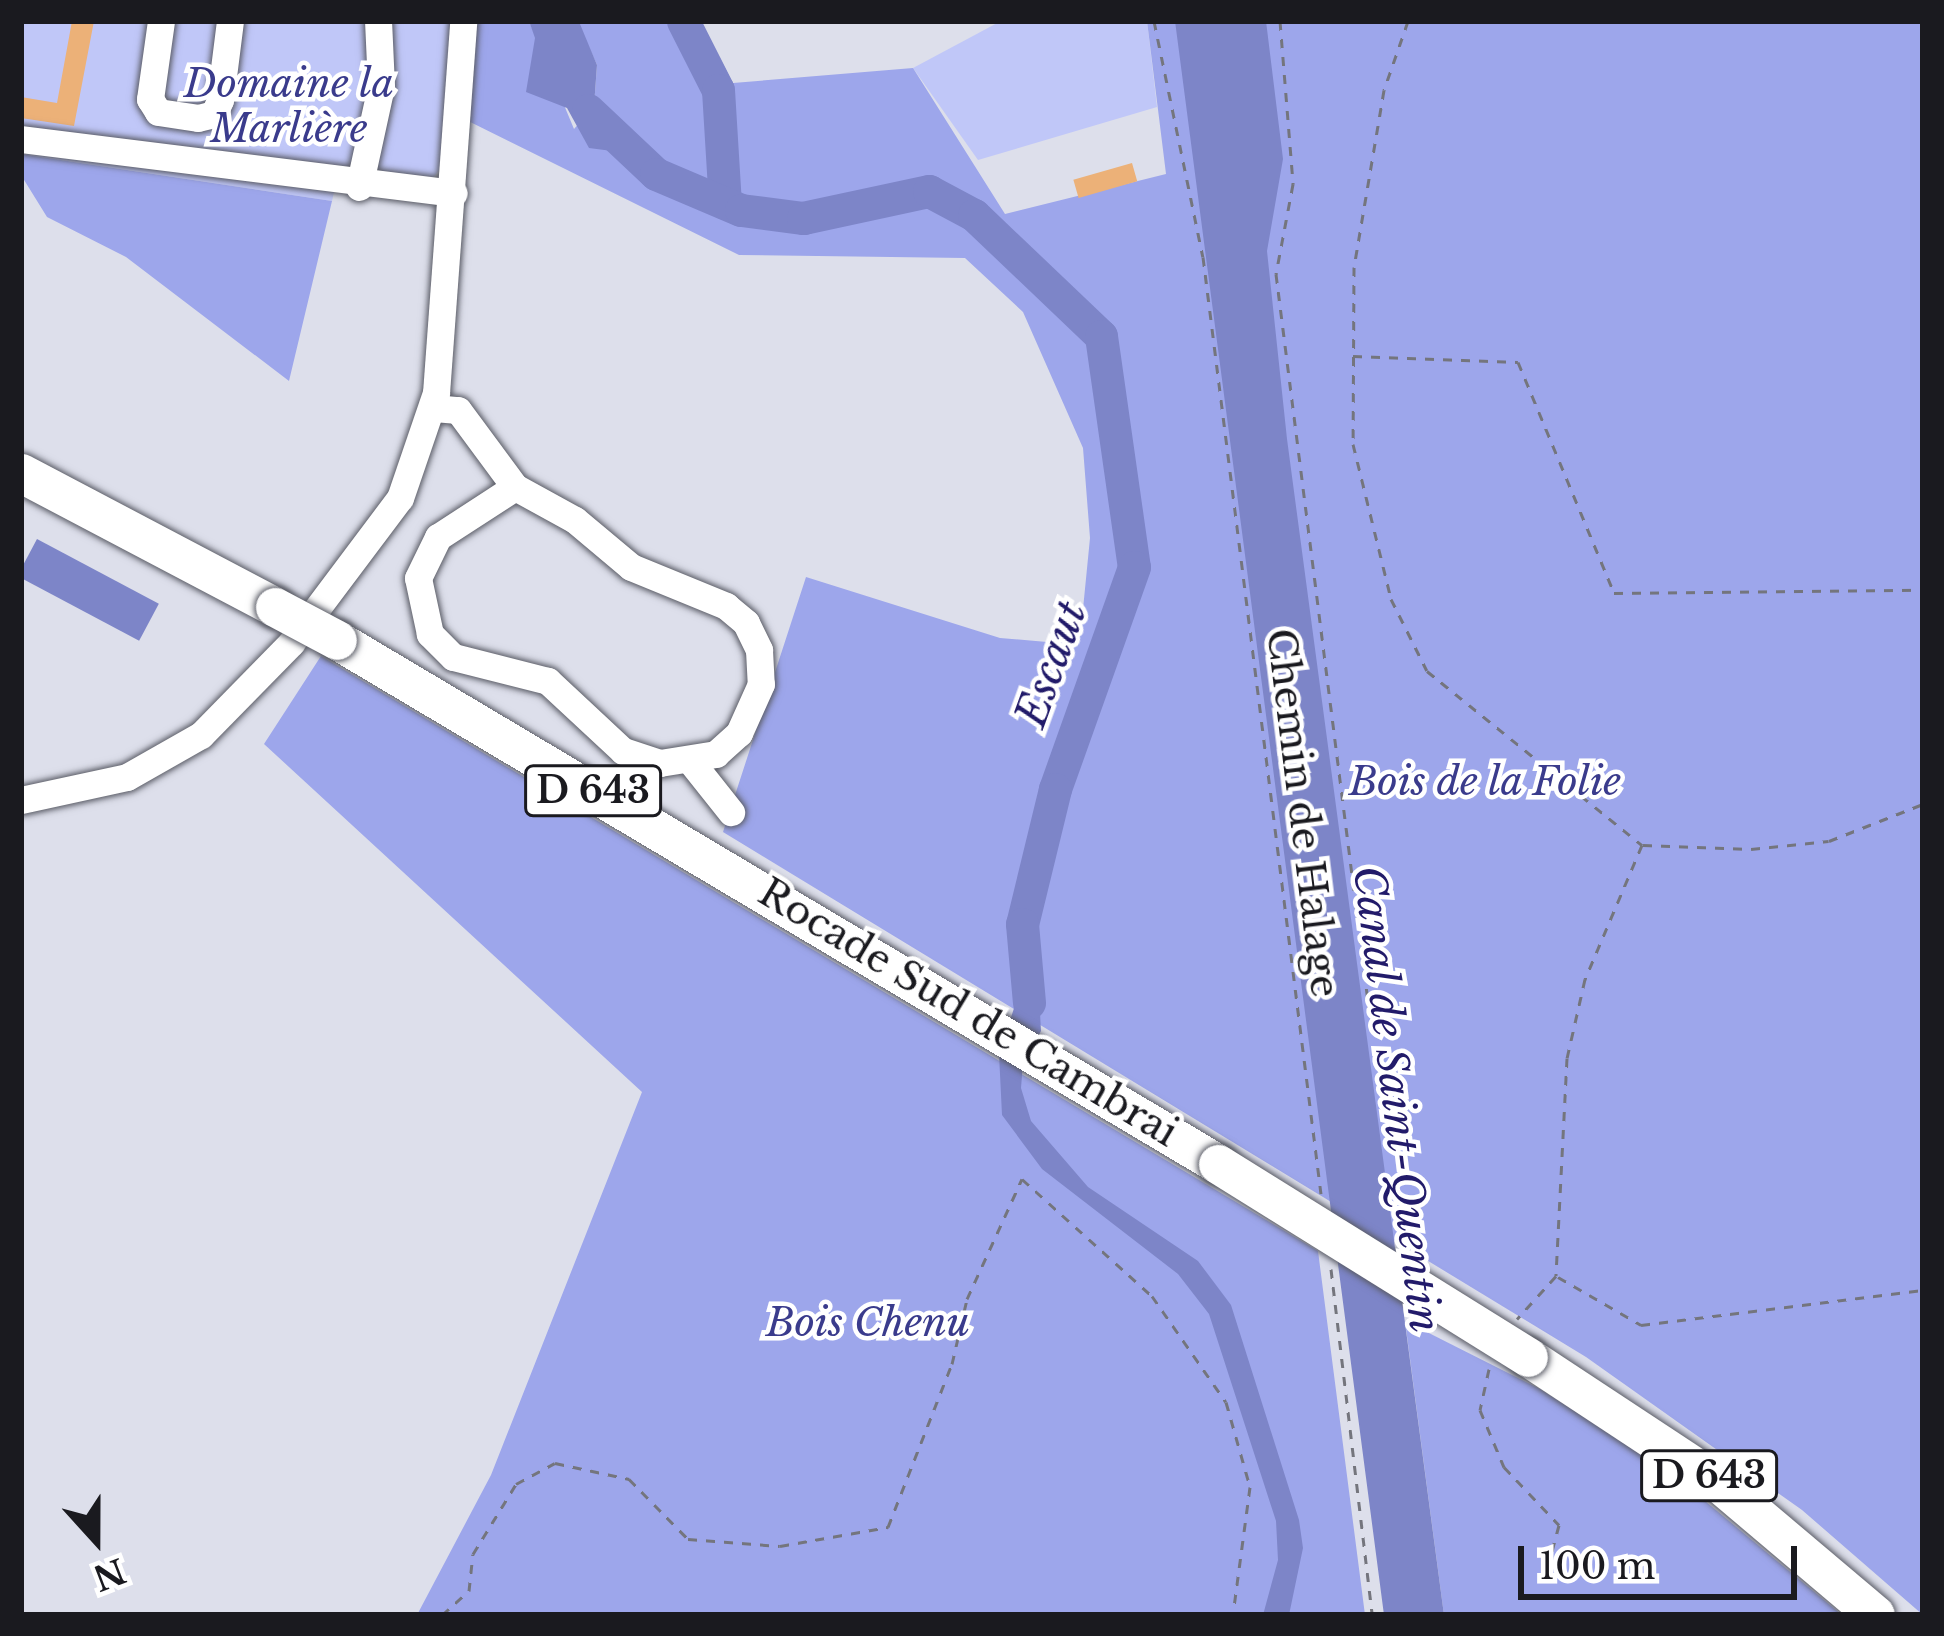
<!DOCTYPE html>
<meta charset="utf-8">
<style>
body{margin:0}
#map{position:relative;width:1944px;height:1636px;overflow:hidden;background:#dddfeb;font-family:"Libre Baskerville",serif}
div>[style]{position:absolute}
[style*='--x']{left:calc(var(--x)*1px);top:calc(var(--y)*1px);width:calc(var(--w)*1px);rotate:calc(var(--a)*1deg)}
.green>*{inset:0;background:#c0c7f8}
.forest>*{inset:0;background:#9da6eb}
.water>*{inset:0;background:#7d85c8;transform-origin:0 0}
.river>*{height:33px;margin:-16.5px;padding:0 16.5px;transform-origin:16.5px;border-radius:16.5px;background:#7d85c8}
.building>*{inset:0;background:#ecb178;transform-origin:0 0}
.path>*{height:3px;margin-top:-1.5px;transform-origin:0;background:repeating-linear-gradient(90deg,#74757d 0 9px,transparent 0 18px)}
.roads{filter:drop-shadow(0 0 3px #5a5c66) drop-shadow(0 0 3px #5a5c66)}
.minor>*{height:27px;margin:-13.5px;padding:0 13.5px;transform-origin:13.5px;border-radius:13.5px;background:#fff}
.highway>*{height:39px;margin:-19.5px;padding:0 19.5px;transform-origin:19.5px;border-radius:19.5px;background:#fff}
.bridges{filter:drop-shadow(0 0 3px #5a5c66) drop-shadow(0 0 3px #5a5c66)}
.highway-bridge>*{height:39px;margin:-19.5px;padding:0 19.5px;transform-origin:19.5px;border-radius:19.5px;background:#fff}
span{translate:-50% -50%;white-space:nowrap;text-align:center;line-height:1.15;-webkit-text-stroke:9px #fff;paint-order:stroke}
.shield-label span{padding:3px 9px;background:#fff;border:3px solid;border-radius:9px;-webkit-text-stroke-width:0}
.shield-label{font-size:36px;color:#1a1a1f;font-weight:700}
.park-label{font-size:39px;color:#3a3b8c;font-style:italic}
.street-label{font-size:39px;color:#1a1a1f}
.water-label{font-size:42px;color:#221b6a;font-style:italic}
.frame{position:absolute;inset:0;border:24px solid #1a1a1f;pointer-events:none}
.north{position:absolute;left:36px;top:1480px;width:120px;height:120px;-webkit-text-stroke:9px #fff;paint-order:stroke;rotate:159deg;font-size:33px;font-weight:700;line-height:48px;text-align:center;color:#1a1a1f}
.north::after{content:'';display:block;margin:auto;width:42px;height:54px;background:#1a1a1f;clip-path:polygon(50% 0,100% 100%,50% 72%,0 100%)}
.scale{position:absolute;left:1518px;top:1546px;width:279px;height:54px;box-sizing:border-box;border:6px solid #1a1a1f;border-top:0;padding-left:15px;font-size:36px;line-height:42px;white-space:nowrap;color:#1a1a1f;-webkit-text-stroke:9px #fff;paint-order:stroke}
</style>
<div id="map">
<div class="green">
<div style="clip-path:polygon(21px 21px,455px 21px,442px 166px,433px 178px,337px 179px,332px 201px,21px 154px)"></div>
<div style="clip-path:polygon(1001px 21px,1147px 21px,1157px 107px,978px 160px,913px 68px)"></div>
</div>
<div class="forest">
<div style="clip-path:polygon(455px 21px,529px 21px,574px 129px,594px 106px,597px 65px,577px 21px,700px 21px,733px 83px,913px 68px,1005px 214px,1166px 174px,1147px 21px,1923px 21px,1923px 1615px,1802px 1510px,1586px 1357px,723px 832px,806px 577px,1000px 638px,1047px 642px,1069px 634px,1083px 609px,1090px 538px,1083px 448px,1023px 312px,965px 258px,739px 255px,446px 110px)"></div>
<div style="clip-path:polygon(21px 154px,332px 201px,289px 381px,126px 257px,47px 217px,21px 175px)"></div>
<div style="clip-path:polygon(321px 656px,1318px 1251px,1365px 1615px,417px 1615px,491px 1475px,642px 1092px,264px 744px)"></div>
<div style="clip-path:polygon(1405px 1321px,1540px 1389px,1669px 1471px,1842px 1615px,1444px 1615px)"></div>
</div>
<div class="water">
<div style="clip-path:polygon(529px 21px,580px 24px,597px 65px,594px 106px,618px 136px,612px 151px,589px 148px,567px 108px,526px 92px,535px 38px)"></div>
<div style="clip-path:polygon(1175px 21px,1266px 21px,1283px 159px,1267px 251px,1287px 439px,1444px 1615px,1384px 1615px)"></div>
<div style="left:37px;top:539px;width:138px;height:42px;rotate:28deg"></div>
<div style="clip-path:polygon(1037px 958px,1041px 1031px,1023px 1063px,1021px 1088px,1031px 1121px,1088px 1187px,1198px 1261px,1231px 1305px,1299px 1520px,1303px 1548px,1289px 1615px,1263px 1615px,1278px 1560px,1276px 1521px,1209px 1314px,1178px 1274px,1042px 1169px,1002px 1115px,999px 1054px,1017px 999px,1010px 960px)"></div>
</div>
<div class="river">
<div style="--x:683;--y:21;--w:77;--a:63.1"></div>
<div style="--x:718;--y:90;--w:113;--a:86.5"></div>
<div style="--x:588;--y:110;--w:93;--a:43.3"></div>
<div style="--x:656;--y:174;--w:92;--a:23"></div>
<div style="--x:741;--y:210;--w:63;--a:7.4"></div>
<div style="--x:803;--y:218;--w:129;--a:-12.1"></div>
<div style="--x:929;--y:191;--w:51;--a:28.1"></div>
<div style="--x:974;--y:215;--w:175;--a:43.6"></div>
<div style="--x:1101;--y:336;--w:233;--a:81.9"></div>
<div style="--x:1134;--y:567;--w:236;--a:109.6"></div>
<div style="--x:1055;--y:789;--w:139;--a:103.7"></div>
<div style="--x:1022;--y:924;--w:79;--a:84.9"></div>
</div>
<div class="building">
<div style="clip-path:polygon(72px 21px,94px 21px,74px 126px,21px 118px,21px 97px,57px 103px)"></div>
<div style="left:1132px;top:163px;width:19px;height:61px;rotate:74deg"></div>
</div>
<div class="path">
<div style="--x:1154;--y:21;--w:241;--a:78.3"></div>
<div style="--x:1203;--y:257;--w:944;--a:82.82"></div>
<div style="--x:1280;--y:21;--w:164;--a:85.4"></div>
<div style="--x:1293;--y:184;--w:92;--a:100.7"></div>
<div style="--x:1276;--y:274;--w:757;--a:82.79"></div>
<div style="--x:1408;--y:21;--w:73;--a:109.2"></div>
<div style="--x:1384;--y:90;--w:180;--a:99.6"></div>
<div style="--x:1354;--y:267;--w:177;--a:90.3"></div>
<div style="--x:1353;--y:444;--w:160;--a:76.2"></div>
<div style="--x:1391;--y:599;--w:80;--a:63.4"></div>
<div style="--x:1427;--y:671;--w:277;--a:39"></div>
<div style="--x:1642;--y:845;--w:146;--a:113"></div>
<div style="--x:1585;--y:979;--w:81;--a:102.8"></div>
<div style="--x:1567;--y:1058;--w:218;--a:92.9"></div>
<div style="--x:1556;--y:1276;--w:58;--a:132.2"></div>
<div style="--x:1353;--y:356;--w:165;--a:2.1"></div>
<div style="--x:1518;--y:362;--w:250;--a:67.4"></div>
<div style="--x:1614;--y:593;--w:309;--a:-0.6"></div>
<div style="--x:1643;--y:845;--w:108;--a:2.1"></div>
<div style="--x:1751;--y:849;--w:78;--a:-5.9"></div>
<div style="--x:1829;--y:841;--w:101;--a:-21.5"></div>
<div style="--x:1331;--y:1269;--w:348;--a:83.2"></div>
<div style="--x:1558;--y:1277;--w:96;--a:30"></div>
<div style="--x:1641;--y:1325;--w:284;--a:-7.1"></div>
<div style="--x:1489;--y:1369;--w:42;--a:102.4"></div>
<div style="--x:1480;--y:1410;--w:62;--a:67.2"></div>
<div style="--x:1504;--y:1467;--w:80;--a:46.5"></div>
<div style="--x:1559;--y:1525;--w:34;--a:105"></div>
<div style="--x:442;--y:1615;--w:36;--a:-42"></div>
<div style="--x:469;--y:1591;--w:37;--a:-84"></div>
<div style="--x:473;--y:1554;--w:82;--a:-58.4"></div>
<div style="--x:516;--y:1484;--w:44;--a:-28.3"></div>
<div style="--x:555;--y:1463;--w:76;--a:12.2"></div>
<div style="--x:629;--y:1479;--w:84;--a:45.5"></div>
<div style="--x:688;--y:1539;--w:92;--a:4.4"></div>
<div style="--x:780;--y:1546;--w:110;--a:-10"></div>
<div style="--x:888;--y:1527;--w:175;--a:-68.6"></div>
<div style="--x:952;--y:1364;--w:67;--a:-77"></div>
<div style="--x:967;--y:1299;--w:132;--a:-65.4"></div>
<div style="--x:1022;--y:1179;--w:175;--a:42"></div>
<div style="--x:1152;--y:1296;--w:129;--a:55.1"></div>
<div style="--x:1226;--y:1402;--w:88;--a:74.2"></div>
<div style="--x:1250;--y:1487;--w:129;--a:97.6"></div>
</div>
<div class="roads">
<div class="minor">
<div style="--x:161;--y:21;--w:79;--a:98"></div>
<div style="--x:150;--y:99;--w:15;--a:58"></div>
<div style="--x:158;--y:112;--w:40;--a:8.5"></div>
<div style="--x:198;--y:118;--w:16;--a:-14"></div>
<div style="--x:214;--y:114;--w:15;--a:-67"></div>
<div style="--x:220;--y:100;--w:80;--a:-82.8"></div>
<div style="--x:21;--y:139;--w:436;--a:7.1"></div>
<div style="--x:359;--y:187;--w:103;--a:-77.7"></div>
<div style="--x:381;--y:86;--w:65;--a:-92.6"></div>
<div style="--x:434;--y:408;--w:24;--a:5"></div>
<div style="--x:458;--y:410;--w:96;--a:53.5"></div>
<div style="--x:515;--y:487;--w:68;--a:28.8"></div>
<div style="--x:575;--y:520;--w:73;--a:40"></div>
<div style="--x:631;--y:567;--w:103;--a:22.3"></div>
<div style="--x:726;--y:606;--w:26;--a:40"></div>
<div style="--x:746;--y:623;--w:30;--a:64"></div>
<div style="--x:759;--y:650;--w:34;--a:87"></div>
<div style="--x:761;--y:684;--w:54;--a:114.2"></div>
<div style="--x:739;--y:733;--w:31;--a:138"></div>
<div style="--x:716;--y:754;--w:57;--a:170.9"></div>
<div style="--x:660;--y:763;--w:39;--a:-162"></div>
<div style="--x:623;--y:751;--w:103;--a:-137"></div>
<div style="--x:548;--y:681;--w:98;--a:-165.8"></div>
<div style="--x:453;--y:657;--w:33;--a:-135"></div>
<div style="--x:430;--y:634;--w:57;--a:-102.1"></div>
<div style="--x:418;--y:578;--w:46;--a:-64"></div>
<div style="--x:438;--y:537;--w:92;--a:-33"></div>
<div style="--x:692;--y:763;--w:63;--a:51.5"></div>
<div style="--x:21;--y:800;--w:108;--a:-12.2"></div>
<div style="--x:127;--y:777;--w:85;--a:-29.6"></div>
<div style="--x:201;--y:735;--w:129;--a:-45.6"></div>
<div style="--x:291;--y:643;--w:181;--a:-53.1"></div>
<div style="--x:400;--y:498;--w:111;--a:-71.1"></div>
<div style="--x:436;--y:393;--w:373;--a:-85.8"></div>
</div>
<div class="highway">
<div style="--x:21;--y:473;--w:287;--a:27.8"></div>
<div style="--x:337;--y:640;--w:1025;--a:30.74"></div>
<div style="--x:1528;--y:1357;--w:229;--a:33.4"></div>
<div style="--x:1719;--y:1483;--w:204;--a:40.2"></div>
</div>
</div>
<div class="bridges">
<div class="highway-bridge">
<div style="--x:275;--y:607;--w:70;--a:28"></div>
<div style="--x:1218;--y:1164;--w:365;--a:31.9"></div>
</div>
</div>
<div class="shield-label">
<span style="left:593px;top:791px">D 643</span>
<span style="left:1709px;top:1476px">D 643</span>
</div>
<div class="park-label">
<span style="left:289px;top:107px">Domaine la<br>Marlière</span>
<span style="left:1485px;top:782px">Bois de la Folie</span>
<span style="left:868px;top:1323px">Bois Chenu</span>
</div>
<div class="street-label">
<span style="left:1302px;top:813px;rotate:83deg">Chemin de Halage</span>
<span style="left:968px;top:1013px;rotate:31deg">Rocade Sud de Cambrai</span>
</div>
<div class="water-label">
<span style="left:1051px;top:664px;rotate:-70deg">Escaut</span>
<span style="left:1397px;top:1099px;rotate:83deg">Canal de Saint-Quentin</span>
</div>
<div class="frame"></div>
<div class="north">N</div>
<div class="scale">100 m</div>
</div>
